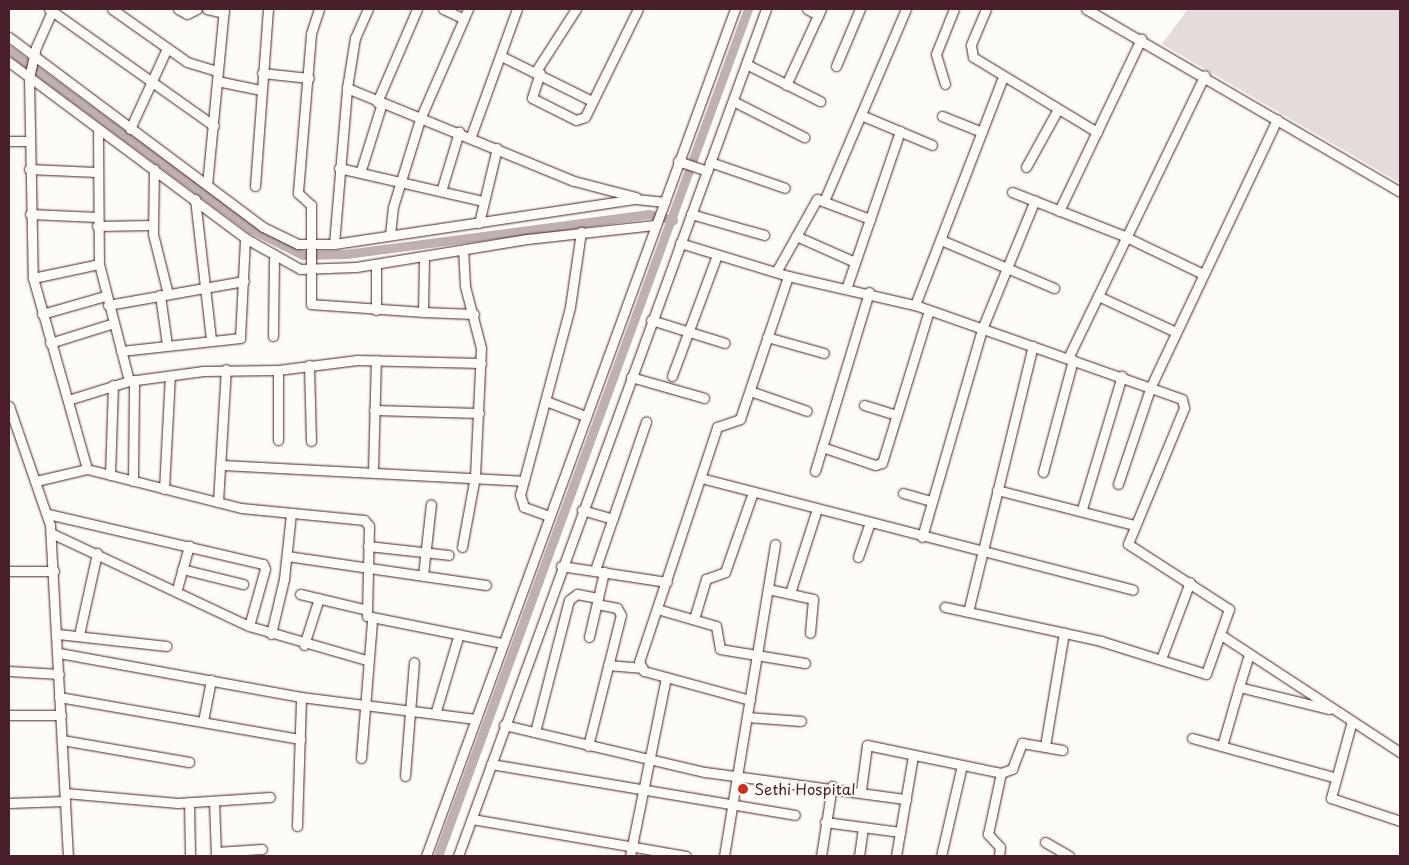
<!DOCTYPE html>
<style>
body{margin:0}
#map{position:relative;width:1409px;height:865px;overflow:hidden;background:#fdfcf7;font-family:"Playpen Sans",sans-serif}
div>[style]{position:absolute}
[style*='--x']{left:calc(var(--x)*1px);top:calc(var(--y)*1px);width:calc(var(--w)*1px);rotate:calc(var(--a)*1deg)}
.green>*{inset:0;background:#e3dcda}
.canal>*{height:9px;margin:-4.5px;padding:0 4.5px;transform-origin:4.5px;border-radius:4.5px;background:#c0b1b1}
.roads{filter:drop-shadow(0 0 1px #4a1f2b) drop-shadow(0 0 1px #4a1f2b)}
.minor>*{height:9px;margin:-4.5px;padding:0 4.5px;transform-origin:4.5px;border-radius:4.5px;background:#fdfcf7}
.dots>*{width:14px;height:14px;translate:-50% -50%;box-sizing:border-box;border:2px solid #fdfcf7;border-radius:50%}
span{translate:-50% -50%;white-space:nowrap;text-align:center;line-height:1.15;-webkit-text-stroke:4px #fdfcf7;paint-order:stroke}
.poi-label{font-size:15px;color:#4a1f2b}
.left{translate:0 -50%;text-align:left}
.frame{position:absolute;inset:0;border:10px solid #4a1f2b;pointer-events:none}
</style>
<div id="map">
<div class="green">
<div style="clip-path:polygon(1188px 9px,1400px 9px,1400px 183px,1162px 44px)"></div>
</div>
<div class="canal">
<div style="--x:9;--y:50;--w:301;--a:36.5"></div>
<div style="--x:251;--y:229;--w:58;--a:26.6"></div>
<div style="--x:303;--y:255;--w:43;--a:-1.3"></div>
<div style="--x:346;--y:254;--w:306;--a:-7.5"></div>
<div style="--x:649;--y:214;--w:25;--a:14"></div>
<div style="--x:438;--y:856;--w:902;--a:-69.9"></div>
</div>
<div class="roads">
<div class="minor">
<div style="--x:49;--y:9;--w:202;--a:35.3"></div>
<div style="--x:53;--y:9;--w:42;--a:114.1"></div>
<div style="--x:36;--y:47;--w:32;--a:103"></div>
<div style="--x:29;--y:78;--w:200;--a:88.9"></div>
<div style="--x:33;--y:278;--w:198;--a:74.2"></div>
<div style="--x:112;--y:9;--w:92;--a:35.2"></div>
<div style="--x:187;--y:62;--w:31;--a:17"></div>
<div style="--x:178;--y:9;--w:10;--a:29"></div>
<div style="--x:187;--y:14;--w:11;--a:-27"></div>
<div style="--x:207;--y:9;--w:17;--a:13"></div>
<div style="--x:319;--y:9;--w:26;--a:108"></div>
<div style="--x:311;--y:34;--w:160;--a:94.7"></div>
<div style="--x:298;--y:193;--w:18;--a:43"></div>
<div style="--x:311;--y:205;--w:99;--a:90"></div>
<div style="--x:311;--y:304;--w:112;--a:4.1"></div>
<div style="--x:443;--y:9;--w:23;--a:25"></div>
<div style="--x:807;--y:9;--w:13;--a:29"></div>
<div style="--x:986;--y:9;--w:39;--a:113"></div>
<div style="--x:971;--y:45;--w:12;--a:81"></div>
<div style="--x:973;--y:57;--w:145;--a:31.2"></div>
<div style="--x:1086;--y:9;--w:363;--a:30.2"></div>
<div style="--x:9;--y:37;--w:317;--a:36.8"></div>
<div style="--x:263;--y:227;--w:39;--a:26"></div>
<div style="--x:298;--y:244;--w:36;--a:0"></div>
<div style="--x:334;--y:244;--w:305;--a:-8.5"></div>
<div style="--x:636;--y:199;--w:29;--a:6"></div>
<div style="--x:501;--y:56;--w:102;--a:26.3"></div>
<div style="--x:9;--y:62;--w:294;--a:36.7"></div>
<div style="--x:245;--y:238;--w:63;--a:29.4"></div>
<div style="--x:300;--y:269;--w:56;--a:-2"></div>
<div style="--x:356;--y:267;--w:173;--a:-9.3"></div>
<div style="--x:527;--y:239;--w:128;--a:-6.3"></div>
<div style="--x:746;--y:64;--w:83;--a:26.6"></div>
<div style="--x:836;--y:66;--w:62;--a:-67.2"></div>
<div style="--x:536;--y:71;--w:74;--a:-57.2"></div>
<div style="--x:262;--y:73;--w:47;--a:6.1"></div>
<div style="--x:540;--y:73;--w:26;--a:108"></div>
<div style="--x:532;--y:98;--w:49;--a:26.6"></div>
<div style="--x:576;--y:120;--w:9;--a:-18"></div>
<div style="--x:585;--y:117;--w:120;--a:-63.9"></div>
<div style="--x:217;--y:81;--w:45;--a:11.6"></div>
<div style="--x:945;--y:84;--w:31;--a:-107"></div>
<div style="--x:936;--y:54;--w:48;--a:-68.2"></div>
<div style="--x:786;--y:85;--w:84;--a:-65.3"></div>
<div style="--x:347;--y:88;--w:245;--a:22.3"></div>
<div style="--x:574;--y:181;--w:64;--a:14.5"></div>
<div style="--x:733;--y:101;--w:80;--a:26.9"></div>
<div style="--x:377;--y:102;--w:101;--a:-66.7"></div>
<div style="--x:861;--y:115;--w:77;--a:22.9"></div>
<div style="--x:942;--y:116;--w:43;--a:21.8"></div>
<div style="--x:98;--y:129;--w:135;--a:89.6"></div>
<div style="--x:99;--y:264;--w:121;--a:75.6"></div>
<div style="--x:130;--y:129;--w:89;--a:-65.4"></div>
<div style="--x:471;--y:136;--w:135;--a:-70.1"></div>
<div style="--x:9;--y:141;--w:19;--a:0"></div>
<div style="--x:678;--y:161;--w:31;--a:19"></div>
<div style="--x:710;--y:162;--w:79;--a:19.1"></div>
<div style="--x:1026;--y:167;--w:66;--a:-61.1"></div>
<div style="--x:339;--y:168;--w:148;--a:12.9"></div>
<div style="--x:29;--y:169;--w:67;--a:2.6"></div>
<div style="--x:154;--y:169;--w:65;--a:90.9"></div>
<div style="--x:153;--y:234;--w:62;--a:76"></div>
<div style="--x:361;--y:170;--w:70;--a:-72.6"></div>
<div style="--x:207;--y:185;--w:177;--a:-84.5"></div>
<div style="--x:255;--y:186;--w:177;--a:-85.8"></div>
<div style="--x:442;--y:188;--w:59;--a:-73.1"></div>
<div style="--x:1012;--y:192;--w:120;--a:21.4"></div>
<div style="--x:1124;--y:236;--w:88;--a:25.7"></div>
<div style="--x:195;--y:199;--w:142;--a:83.5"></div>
<div style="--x:824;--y:201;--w:209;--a:-66.9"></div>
<div style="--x:1059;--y:211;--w:191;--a:-64.5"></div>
<div style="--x:30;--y:214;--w:67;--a:2.6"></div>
<div style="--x:691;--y:214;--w:76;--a:16"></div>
<div style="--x:479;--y:223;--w:77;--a:-76.5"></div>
<div style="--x:97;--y:226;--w:56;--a:-1"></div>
<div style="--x:390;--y:235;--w:28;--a:-84"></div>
<div style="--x:393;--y:207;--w:92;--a:-72.9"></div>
<div style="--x:420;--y:119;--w:120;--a:-66.4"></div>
<div style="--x:796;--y:236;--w:64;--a:23.8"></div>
<div style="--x:941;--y:240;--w:123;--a:23"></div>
<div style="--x:680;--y:243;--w:113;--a:17"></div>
<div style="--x:788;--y:276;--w:130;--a:12.9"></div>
<div style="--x:915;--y:305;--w:283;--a:19.4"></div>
<div style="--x:1182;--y:399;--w:9;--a:77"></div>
<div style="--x:1184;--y:408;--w:147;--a:112.4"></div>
<div style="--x:1128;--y:544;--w:120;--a:32.8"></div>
<div style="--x:1229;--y:609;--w:69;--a:109.5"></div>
<div style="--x:1206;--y:674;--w:110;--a:-162.6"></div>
<div style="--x:1101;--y:641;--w:160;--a:-167.7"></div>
<div style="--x:334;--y:244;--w:157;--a:-85.2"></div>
<div style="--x:347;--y:88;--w:51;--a:-80.9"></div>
<div style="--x:355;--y:38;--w:32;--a:-66"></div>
<div style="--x:424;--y:257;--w:55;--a:91"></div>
<div style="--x:423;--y:312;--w:51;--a:2.2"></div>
<div style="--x:776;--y:272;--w:84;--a:-60.7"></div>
<div style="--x:817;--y:199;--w:57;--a:20.7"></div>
<div style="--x:33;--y:278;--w:67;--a:-12"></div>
<div style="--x:846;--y:289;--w:167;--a:-71.1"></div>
<div style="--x:160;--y:295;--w:50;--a:82"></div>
<div style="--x:1098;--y:296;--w:86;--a:24.8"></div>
<div style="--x:108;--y:305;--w:138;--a:-10"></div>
<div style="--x:915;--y:305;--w:244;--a:-68.9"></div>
<div style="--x:376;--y:310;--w:45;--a:-90"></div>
<div style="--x:42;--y:314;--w:66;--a:-15.9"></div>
<div style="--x:651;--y:320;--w:77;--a:17.3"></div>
<div style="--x:273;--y:336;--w:77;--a:-89.3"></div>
<div style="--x:767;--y:337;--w:59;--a:15.7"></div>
<div style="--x:50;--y:343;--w:67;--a:-17.4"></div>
<div style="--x:121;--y:351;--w:120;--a:-6.2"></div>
<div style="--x:240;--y:338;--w:100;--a:-87.1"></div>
<div style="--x:1068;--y:358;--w:314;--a:-64.2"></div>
<div style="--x:309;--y:365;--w:76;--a:88.5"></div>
<div style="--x:278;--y:370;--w:70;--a:90"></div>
<div style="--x:672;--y:376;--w:129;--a:-69.6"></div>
<div style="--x:631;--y:377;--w:76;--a:16"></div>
<div style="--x:750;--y:391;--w:60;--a:19.3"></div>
<div style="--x:68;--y:400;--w:64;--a:-17.3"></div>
<div style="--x:129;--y:381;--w:75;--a:-7.7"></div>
<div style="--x:203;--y:371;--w:75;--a:-0.8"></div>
<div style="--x:278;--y:370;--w:80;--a:-7.2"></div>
<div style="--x:357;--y:360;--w:124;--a:1.4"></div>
<div style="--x:546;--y:401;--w:42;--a:21"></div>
<div style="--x:864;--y:405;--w:34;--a:17"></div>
<div style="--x:9;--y:406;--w:126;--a:71"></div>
<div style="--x:50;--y:525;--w:331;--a:86.9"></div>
<div style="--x:374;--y:410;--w:105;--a:1.6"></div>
<div style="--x:822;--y:447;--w:56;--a:18.8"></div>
<div style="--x:875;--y:465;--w:7;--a:-16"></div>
<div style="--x:882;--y:463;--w:160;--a:-72.9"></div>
<div style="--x:222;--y:465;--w:301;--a:3"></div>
<div style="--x:373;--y:471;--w:111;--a:-88.5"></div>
<div style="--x:815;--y:471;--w:187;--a:-73.2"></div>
<div style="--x:1043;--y:472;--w:116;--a:-75"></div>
<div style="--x:110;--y:475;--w:90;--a:-88.1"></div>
<div style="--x:701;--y:478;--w:446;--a:14.5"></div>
<div style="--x:36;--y:481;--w:52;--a:-13.2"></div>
<div style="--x:87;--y:469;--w:159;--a:14.2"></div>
<div style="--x:241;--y:508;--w:124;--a:5.6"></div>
<div style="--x:364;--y:520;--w:8;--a:50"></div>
<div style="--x:369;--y:526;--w:90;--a:91.3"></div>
<div style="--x:367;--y:616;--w:138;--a:11.3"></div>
<div style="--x:133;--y:481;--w:101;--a:-89.4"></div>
<div style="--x:1118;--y:484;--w:103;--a:-71.4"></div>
<div style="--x:1151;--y:386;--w:295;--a:-64.7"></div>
<div style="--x:164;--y:489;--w:113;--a:-87"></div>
<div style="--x:997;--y:490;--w:141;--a:14.3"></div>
<div style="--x:903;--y:493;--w:29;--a:16"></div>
<div style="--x:218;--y:502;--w:133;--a:-86.6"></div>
<div style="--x:1082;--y:509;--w:139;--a:-73.3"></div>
<div style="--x:582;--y:510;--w:32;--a:16"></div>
<div style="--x:48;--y:514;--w:221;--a:13.1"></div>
<div style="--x:263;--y:564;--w:5;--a:68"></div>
<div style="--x:265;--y:569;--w:59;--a:105.7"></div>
<div style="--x:549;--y:516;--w:27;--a:-160"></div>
<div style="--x:524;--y:507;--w:13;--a:-108"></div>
<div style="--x:520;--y:495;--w:195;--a:-75.1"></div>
<div style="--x:570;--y:307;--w:76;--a:-81.7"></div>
<div style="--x:51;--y:533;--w:219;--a:25.2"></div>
<div style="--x:249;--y:626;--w:122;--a:16.2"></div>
<div style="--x:922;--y:537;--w:216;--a:-73.9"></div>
<div style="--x:982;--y:329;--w:139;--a:-67.7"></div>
<div style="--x:368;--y:546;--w:81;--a:6.3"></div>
<div style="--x:462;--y:547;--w:72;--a:-79.6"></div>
<div style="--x:475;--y:476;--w:128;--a:-87.3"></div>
<div style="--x:481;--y:348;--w:64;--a:-104.5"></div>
<div style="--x:465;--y:286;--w:36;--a:-93"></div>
<div style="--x:287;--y:556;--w:201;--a:8.3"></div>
<div style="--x:858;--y:557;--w:36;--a:-71"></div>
<div style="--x:561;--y:566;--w:107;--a:8.6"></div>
<div style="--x:182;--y:569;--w:63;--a:13.8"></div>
<div style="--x:595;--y:570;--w:157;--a:-71"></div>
<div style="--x:9;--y:571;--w:45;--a:0"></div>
<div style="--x:423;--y:575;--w:71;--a:-83.6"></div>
<div style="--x:177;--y:589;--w:45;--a:-74.4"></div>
<div style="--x:768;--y:589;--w:46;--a:12.5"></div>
<div style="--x:813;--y:599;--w:34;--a:95"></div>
<div style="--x:790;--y:593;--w:88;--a:-72.2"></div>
<div style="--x:300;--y:594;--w:69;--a:13.4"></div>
<div style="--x:657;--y:609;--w:61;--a:16.1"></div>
<div style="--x:716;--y:626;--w:23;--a:80"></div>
<div style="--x:720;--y:649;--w:86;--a:9.4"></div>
<div style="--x:968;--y:612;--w:274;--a:-76.3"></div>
<div style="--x:694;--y:619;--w:42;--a:-73.3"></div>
<div style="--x:706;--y:579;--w:20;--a:-20"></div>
<div style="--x:725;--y:572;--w:85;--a:-70.7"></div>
<div style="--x:58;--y:634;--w:109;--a:6.3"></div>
<div style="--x:271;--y:634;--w:57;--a:-76.7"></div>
<div style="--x:284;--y:579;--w:66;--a:-83.9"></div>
<div style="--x:79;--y:635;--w:84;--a:-77.6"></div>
<div style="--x:1221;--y:635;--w:214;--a:33.2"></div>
<div style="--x:589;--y:637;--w:67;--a:-77"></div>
<div style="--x:304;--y:645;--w:49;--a:-72.3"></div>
<div style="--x:59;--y:653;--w:246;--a:10.3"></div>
<div style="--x:301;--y:697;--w:174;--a:7.2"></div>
<div style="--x:1161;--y:659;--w:82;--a:-69.4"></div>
<div style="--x:608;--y:665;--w:32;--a:5"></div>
<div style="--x:9;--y:671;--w:50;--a:3.4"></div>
<div style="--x:1239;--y:687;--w:34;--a:-73"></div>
<div style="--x:59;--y:697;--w:245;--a:9.9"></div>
<div style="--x:750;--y:700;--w:110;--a:-164.7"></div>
<div style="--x:644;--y:671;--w:10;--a:-119"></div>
<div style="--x:639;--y:662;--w:248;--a:-71.6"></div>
<div style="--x:717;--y:427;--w:24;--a:-19"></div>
<div style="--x:740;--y:419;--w:151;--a:-71.4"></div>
<div style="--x:436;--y:711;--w:80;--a:-73.4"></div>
<div style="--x:9;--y:715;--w:52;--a:0"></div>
<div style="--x:747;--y:717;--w:54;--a:4.2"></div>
<div style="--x:203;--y:721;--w:42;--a:-79"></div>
<div style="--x:1352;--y:721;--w:80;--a:105.3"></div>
<div style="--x:1331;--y:798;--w:73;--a:18.4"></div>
<div style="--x:504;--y:725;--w:206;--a:13.2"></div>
<div style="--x:705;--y:772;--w:203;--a:7.7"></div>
<div style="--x:535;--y:732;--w:136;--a:-75.6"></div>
<div style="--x:569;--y:600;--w:10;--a:-37"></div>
<div style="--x:577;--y:594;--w:21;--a:11"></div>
<div style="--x:1192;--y:738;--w:147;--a:15.4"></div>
<div style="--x:62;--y:740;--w:129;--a:9.8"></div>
<div style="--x:588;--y:746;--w:135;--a:-75.9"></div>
<div style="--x:621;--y:615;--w:8;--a:-120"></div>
<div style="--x:617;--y:608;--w:20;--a:-169"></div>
<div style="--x:1045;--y:746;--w:115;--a:-80.5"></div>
<div style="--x:1222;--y:746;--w:61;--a:-73.9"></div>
<div style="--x:1239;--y:687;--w:93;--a:13.7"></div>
<div style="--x:361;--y:758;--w:138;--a:-85.4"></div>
<div style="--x:491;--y:764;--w:308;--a:9.5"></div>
<div style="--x:405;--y:776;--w:114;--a:-85.5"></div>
<div style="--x:861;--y:790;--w:45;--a:-82.4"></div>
<div style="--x:867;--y:745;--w:137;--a:11.8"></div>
<div style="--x:1001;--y:773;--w:12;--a:-20"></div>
<div style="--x:1012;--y:769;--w:28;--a:-69"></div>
<div style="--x:1022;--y:743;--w:41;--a:9.9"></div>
<div style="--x:65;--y:793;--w:113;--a:5.1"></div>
<div style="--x:178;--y:803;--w:92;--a:-3.7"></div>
<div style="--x:214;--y:801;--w:55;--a:87.9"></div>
<div style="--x:189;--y:802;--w:54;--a:88.9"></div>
<div style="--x:9;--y:803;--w:56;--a:-2"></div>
<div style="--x:472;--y:819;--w:217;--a:9.8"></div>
<div style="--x:825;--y:822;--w:76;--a:7.6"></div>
<div style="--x:297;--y:826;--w:129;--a:-88.2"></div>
<div style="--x:1045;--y:842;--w:28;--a:30"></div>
<div style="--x:216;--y:852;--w:46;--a:-3.7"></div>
<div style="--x:426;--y:856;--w:902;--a:-69.96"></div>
<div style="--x:458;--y:856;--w:901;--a:-70.02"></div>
<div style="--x:630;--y:856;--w:182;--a:-78.6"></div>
<div style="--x:724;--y:856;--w:316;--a:-80.7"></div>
<div style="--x:821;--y:856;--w:71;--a:-81.1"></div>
<div style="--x:859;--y:856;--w:29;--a:-82"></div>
<div style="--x:896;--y:856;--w:102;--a:-80.4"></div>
<div style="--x:941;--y:856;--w:93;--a:-77"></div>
<div style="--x:999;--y:856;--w:9;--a:-84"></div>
<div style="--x:1000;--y:847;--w:18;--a:-133"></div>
<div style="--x:988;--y:834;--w:62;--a:-78"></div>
</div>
</div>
<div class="dots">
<div style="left:743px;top:789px;background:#c8321e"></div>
</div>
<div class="poi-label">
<span class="left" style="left:754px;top:789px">Sethi Hospital</span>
</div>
<div class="frame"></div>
</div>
